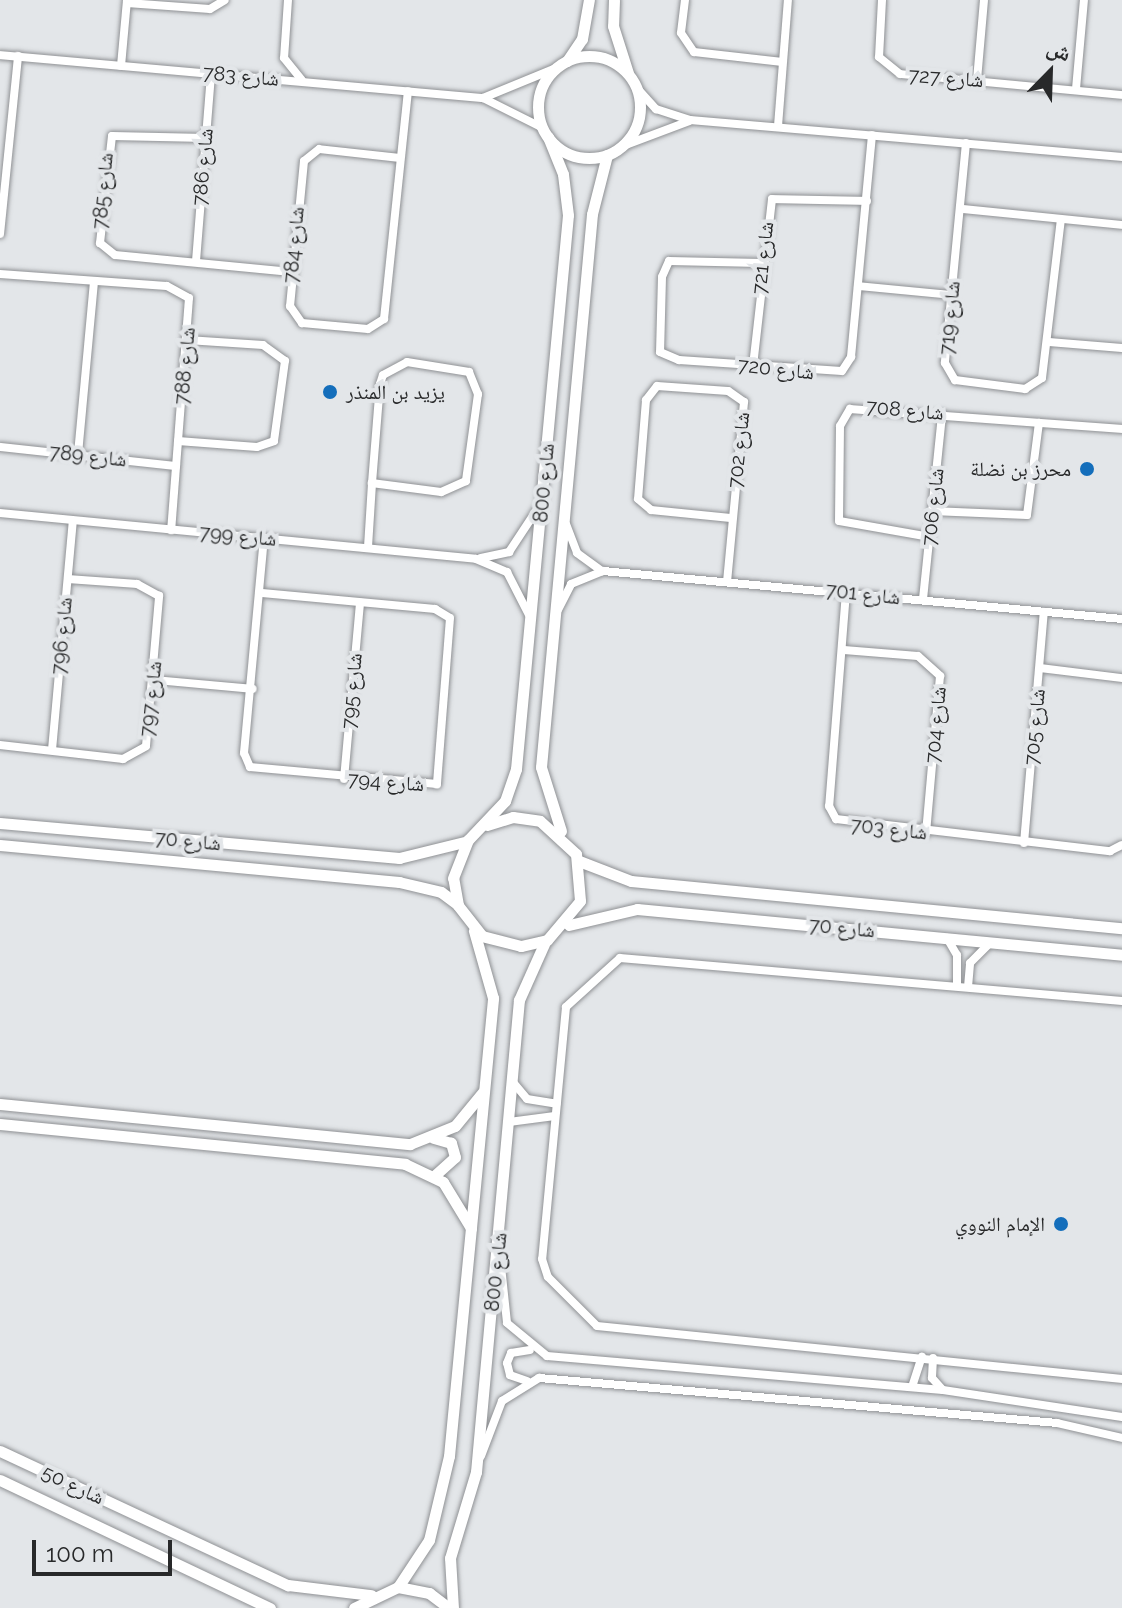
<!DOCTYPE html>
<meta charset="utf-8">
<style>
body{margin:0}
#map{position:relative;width:1122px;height:1608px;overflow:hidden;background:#e3e6e9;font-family:Raleway,"Noto Naskh Arabic",sans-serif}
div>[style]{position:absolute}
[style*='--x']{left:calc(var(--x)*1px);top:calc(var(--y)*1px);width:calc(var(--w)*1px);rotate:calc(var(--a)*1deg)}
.roads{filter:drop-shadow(0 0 2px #8f9194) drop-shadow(0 0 2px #8f9194)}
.street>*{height:8px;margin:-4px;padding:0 4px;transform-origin:4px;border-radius:4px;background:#fff}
.secondary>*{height:11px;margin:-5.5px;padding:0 5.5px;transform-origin:5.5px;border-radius:5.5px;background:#fff}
.secondary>.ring{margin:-5.5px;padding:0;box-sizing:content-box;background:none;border:11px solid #fff;border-radius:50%}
.dots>*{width:22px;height:22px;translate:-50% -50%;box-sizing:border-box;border:4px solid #e3e6e9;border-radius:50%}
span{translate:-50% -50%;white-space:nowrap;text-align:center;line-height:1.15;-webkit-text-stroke:8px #e3e6e9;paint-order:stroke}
.street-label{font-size:20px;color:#28292a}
.poi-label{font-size:20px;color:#28292a}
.left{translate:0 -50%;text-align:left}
.right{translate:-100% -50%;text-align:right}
.north{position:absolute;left:1010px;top:32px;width:80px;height:80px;-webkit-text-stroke:6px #e3e6e9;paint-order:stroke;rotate:23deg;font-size:22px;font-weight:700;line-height:32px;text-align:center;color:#28292a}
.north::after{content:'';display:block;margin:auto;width:28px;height:36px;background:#28292a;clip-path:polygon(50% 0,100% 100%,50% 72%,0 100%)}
.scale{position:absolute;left:32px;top:1540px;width:140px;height:36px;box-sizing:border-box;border:4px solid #28292a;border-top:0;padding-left:10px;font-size:24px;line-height:28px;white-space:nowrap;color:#28292a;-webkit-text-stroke:6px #e3e6e9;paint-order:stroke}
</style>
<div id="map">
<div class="roads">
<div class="street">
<div style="--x:288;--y:0;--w:58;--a:93.9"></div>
<div style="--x:284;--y:58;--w:28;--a:51"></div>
<div style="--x:685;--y:0;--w:33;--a:97"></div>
<div style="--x:681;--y:33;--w:23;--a:56"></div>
<div style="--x:694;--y:52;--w:89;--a:6.5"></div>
<div style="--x:882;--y:0;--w:57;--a:93"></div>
<div style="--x:879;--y:57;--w:27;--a:39"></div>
<div style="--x:900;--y:74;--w:223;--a:5.4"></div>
<div style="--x:127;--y:3;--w:83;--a:4.1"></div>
<div style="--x:210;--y:9;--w:17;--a:-31"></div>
<div style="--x:0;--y:55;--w:485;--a:5.1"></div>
<div style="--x:483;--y:98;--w:67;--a:26.6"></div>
<div style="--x:121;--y:66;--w:66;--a:-84.8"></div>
<div style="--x:977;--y:80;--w:80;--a:-85"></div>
<div style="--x:636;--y:87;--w:30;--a:48"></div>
<div style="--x:656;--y:109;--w:36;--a:18"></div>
<div style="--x:690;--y:120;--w:434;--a:4.9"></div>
<div style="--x:1076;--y:89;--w:89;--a:-84.9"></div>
<div style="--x:483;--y:98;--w:79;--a:-22.3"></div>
<div style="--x:778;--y:126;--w:126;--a:-85.5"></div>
<div style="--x:206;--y:138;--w:94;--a:-178.8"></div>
<div style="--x:112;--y:136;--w:108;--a:96.4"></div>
<div style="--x:100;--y:243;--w:19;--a:39"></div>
<div style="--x:115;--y:255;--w:177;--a:5.5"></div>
<div style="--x:966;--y:143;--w:221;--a:95.5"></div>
<div style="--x:945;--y:363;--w:20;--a:60"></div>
<div style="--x:955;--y:380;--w:71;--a:7.3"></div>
<div style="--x:1025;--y:389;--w:20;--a:-33"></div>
<div style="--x:1042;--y:378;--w:160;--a:-83.2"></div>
<div style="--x:623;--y:146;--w:71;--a:-20.7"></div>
<div style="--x:400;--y:158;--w:81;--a:-173.7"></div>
<div style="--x:319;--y:149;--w:19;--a:141"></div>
<div style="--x:304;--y:161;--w:146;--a:95.5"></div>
<div style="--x:290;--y:306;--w:21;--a:55"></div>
<div style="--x:302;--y:323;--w:66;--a:5.2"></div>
<div style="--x:368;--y:329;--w:19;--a:-32"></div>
<div style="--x:384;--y:319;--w:229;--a:-84"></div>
<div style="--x:962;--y:209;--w:161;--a:5.7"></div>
<div style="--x:0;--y:234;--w:179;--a:-84.2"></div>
<div style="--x:196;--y:261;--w:188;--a:-85.4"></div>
<div style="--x:761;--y:263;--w:92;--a:-178.8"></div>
<div style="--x:669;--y:261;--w:17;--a:114"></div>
<div style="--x:662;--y:277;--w:75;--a:91.5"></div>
<div style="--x:660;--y:352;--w:21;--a:23"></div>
<div style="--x:679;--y:360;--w:163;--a:3.9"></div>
<div style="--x:842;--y:371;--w:17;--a:-57"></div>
<div style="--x:851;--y:357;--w:223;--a:-84.6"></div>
<div style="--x:0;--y:274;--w:167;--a:4.1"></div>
<div style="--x:167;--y:286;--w:25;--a:29"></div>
<div style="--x:189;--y:298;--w:233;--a:94.4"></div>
<div style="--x:858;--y:286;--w:94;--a:5.5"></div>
<div style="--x:1049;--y:342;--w:73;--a:4.7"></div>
<div style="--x:753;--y:366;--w:168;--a:-83.5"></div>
<div style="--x:772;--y:199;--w:95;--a:1.2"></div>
<div style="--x:178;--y:441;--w:79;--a:4.3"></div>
<div style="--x:257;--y:447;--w:18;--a:-19"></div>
<div style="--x:274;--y:441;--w:81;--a:-82.2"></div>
<div style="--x:285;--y:361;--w:27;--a:-144"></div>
<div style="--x:263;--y:345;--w:76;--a:-176.2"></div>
<div style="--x:0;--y:447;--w:177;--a:6.2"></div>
<div style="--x:78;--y:454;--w:173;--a:-84.7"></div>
<div style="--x:932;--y:511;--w:95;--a:2.4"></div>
<div style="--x:1027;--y:515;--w:93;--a:-82.6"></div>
<div style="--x:0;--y:513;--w:478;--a:5.5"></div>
<div style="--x:476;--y:559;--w:34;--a:23"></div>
<div style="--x:507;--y:572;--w:48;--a:62.9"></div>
<div style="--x:566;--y:524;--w:31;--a:69"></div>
<div style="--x:577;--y:553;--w:31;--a:36"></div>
<div style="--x:930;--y:537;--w:92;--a:-170"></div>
<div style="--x:839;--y:521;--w:95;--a:-89.4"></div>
<div style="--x:840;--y:426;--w:20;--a:-60"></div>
<div style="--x:850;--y:409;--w:273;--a:4.2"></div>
<div style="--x:368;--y:547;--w:64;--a:-86.4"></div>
<div style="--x:372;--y:483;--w:99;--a:-85.4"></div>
<div style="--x:380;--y:384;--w:9;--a:-72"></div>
<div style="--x:383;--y:375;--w:27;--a:-28"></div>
<div style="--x:407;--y:362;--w:63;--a:9.2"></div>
<div style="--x:469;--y:372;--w:24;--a:68"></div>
<div style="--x:478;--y:394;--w:88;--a:97.9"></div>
<div style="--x:466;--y:481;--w:27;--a:156"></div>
<div style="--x:441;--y:492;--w:70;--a:-172.6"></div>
<div style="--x:481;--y:558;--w:29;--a:-12"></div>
<div style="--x:509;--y:552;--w:53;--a:-56.6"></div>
<div style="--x:727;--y:582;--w:181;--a:-84.6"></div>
<div style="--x:744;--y:402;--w:19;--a:-145"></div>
<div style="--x:728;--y:391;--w:71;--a:-176"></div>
<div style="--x:657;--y:386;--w:18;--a:128"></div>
<div style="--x:646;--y:400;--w:99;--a:94.6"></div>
<div style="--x:638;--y:499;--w:17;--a:40"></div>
<div style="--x:651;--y:510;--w:80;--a:5.7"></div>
<div style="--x:846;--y:592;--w:215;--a:94.5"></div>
<div style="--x:829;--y:806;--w:15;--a:62"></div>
<div style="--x:836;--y:819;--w:276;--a:6.7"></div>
<div style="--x:1110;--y:851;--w:13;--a:-27"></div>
<div style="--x:262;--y:593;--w:174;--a:5.3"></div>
<div style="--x:435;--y:609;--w:17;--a:31"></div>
<div style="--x:450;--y:618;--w:167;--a:94.5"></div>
<div style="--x:437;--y:784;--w:188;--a:-174.8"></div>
<div style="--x:250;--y:767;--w:15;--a:-113"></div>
<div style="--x:244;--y:753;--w:216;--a:-84.7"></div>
<div style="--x:923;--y:599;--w:186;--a:-84.1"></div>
<div style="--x:558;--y:610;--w:29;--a:-63"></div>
<div style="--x:571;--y:584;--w:35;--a:-22"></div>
<div style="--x:603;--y:571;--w:521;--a:5.28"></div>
<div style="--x:844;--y:650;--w:74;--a:4.6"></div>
<div style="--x:918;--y:656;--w:30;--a:42"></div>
<div style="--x:940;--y:676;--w:158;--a:95.1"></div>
<div style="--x:1040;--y:668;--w:83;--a:7"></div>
<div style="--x:155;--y:680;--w:98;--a:5.2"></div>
<div style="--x:0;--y:745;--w:124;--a:6.5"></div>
<div style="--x:123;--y:759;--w:26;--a:-29"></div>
<div style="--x:146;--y:746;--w:151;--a:-85"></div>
<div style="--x:159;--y:596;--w:25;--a:-151"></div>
<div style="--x:137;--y:584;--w:69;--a:-175.9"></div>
<div style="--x:52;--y:750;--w:230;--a:-84.8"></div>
<div style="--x:344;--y:779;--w:177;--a:-84.8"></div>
<div style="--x:1024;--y:843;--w:232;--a:-85.1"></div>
<div style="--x:947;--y:938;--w:20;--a:60"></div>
<div style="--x:957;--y:955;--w:31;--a:90"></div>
<div style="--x:968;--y:987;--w:24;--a:-85"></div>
<div style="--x:970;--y:963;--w:28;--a:-45"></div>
<div style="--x:1122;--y:1001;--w:504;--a:-175.1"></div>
<div style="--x:620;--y:958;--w:73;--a:137.8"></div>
<div style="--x:566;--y:1007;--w:253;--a:95.4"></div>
<div style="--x:542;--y:1259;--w:19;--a:72"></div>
<div style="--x:548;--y:1277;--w:69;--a:45"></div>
<div style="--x:597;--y:1326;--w:528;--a:5.76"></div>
<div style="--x:512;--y:1081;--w:23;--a:50"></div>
<div style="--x:527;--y:1099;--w:30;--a:9"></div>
<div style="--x:509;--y:1122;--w:46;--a:-7.4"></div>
<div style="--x:500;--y:1257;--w:66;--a:83.9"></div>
<div style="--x:507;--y:1323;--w:52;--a:39.5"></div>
<div style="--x:547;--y:1356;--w:397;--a:4.9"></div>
<div style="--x:943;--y:1390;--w:181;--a:8.6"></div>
<div style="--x:933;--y:1358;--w:20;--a:93"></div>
<div style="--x:932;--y:1378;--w:15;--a:48"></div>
<div style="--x:527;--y:1381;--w:18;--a:-161"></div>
<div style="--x:510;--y:1375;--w:12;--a:-104"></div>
<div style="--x:507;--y:1363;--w:11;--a:-68"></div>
<div style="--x:511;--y:1353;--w:19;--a:-9"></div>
<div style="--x:912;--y:1387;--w:32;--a:-72"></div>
<div style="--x:481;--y:1456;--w:59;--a:-69.1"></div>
<div style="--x:502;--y:1401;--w:44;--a:-31.9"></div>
<div style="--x:539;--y:1378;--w:520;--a:4.96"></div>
<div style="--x:1057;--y:1423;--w:67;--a:13"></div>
</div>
<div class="secondary">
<div style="--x:614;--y:0;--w:26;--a:92"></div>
<div style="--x:613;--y:26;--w:49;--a:72.3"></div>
<div class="ring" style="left:538px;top:56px;width:91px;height:91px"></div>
<div style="--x:567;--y:61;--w:27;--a:-56"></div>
<div style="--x:582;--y:39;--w:40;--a:-80"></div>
<div style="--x:0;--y:823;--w:401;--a:5"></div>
<div style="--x:399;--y:858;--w:67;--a:-13.8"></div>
<div style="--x:487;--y:825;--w:27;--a:-17"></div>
<div style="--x:513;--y:817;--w:27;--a:8"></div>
<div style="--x:540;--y:821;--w:49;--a:42.5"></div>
<div style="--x:576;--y:854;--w:47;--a:85.1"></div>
<div style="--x:580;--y:901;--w:51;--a:130.2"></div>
<div style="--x:547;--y:940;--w:27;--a:167"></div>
<div style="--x:521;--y:946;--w:40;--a:-165.6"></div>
<div style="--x:482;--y:936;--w:39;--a:-128"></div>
<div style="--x:458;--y:905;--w:27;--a:-100"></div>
<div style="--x:453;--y:878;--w:41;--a:-68.5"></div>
<div style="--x:468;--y:840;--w:54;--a:-46.5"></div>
<div style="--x:505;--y:801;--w:34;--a:-71"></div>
<div style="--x:516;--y:769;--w:556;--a:-84.64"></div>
<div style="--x:568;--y:215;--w:41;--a:-97"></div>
<div style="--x:563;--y:174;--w:40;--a:-112"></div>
<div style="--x:561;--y:831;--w:67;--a:-107.4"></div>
<div style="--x:541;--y:767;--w:555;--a:-84.73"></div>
<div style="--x:592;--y:214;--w:61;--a:-75.7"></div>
<div style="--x:0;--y:845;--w:401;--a:5.3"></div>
<div style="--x:399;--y:882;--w:43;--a:13.4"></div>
<div style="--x:441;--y:892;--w:21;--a:37"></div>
<div style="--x:579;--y:861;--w:56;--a:21"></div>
<div style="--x:631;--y:881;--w:493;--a:5.5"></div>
<div style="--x:569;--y:925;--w:70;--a:-13.2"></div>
<div style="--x:637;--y:909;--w:487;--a:5.4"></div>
<div style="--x:0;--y:1104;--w:412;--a:5.6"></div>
<div style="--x:410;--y:1144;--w:48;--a:-21.8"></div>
<div style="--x:455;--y:1126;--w:44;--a:-50.5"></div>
<div style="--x:0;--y:1124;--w:407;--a:5.6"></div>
<div style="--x:405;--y:1164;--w:42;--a:25.3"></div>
<div style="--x:443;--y:1182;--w:54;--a:58.7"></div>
<div style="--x:434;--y:1176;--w:28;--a:-42"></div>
<div style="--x:455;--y:1157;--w:15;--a:-106"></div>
<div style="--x:451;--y:1143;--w:18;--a:-164"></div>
<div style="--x:0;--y:1451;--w:318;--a:25"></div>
<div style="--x:288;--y:1585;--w:84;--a:6.9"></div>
<div style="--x:0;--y:1480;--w:299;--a:25.4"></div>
<div style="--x:398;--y:1587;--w:56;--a:-56.6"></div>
<div style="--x:429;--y:1540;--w:86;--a:-76.6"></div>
<div style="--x:449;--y:1456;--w:460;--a:-84.5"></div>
<div style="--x:493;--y:998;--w:70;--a:-105.8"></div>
<div style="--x:354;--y:1608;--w:49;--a:-25.5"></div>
<div style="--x:398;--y:1587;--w:32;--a:11"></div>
<div style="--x:429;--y:1593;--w:25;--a:37"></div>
<div style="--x:453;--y:1608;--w:50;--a:-93.4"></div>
<div style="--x:450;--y:1558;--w:90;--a:-73.2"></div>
<div style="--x:476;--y:1472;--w:474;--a:-84.8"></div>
<div style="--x:519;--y:1000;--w:64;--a:-65.9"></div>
</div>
</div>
<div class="dots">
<div style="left:330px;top:392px;background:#146ebb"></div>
<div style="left:1087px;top:469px;background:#146ebb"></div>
<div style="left:1061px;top:1224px;background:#146ebb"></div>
</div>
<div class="street-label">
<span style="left:241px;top:76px;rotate:5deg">شارع 783</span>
<span style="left:946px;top:78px;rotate:4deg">شارع 727</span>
<span style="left:203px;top:167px;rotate:-85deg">شارع 786</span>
<span style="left:103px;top:191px;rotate:-85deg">شارع 785</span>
<span style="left:294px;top:245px;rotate:-85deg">شارع 784</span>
<span style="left:763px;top:258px;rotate:-84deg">شارع 721</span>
<span style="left:950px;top:318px;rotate:-85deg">شارع 719</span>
<span style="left:185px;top:366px;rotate:-85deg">شارع 788</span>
<span style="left:776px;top:369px;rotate:6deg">شارع 720</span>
<span style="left:905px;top:410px;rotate:5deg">شارع 708</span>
<span style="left:739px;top:450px;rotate:-84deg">شارع 702</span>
<span style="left:88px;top:456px;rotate:6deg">شارع 789</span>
<span style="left:544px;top:483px;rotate:-85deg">شارع 800</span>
<span style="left:933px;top:507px;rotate:-84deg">شارع 706</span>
<span style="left:238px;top:536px;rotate:5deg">شارع 799</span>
<span style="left:863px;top:594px;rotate:6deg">شارع 701</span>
<span style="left:62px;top:636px;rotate:-85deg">شارع 796</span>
<span style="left:352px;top:691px;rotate:-85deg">شارع 795</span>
<span style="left:151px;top:699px;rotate:-84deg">شارع 797</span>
<span style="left:936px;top:725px;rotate:-85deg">شارع 704</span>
<span style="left:1035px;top:727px;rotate:-85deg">شارع 705</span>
<span style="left:386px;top:782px;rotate:4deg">شارع 794</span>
<span style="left:889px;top:829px;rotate:6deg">شارع 703</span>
<span style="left:188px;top:841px;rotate:5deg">شارع 70</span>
<span style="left:842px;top:928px;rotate:5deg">شارع 70</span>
<span style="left:496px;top:1272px;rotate:-84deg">شارع 800</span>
<span style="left:73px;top:1485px;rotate:25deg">شارع 50</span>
</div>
<div class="poi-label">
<span class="left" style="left:346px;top:392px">يزيد بن المنذر</span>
<span class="right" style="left:1071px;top:469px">محرز بن نضلة</span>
<span class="right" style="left:1045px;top:1224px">الإمام النووي</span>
</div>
<div class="north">ش</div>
<div class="scale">100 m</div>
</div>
